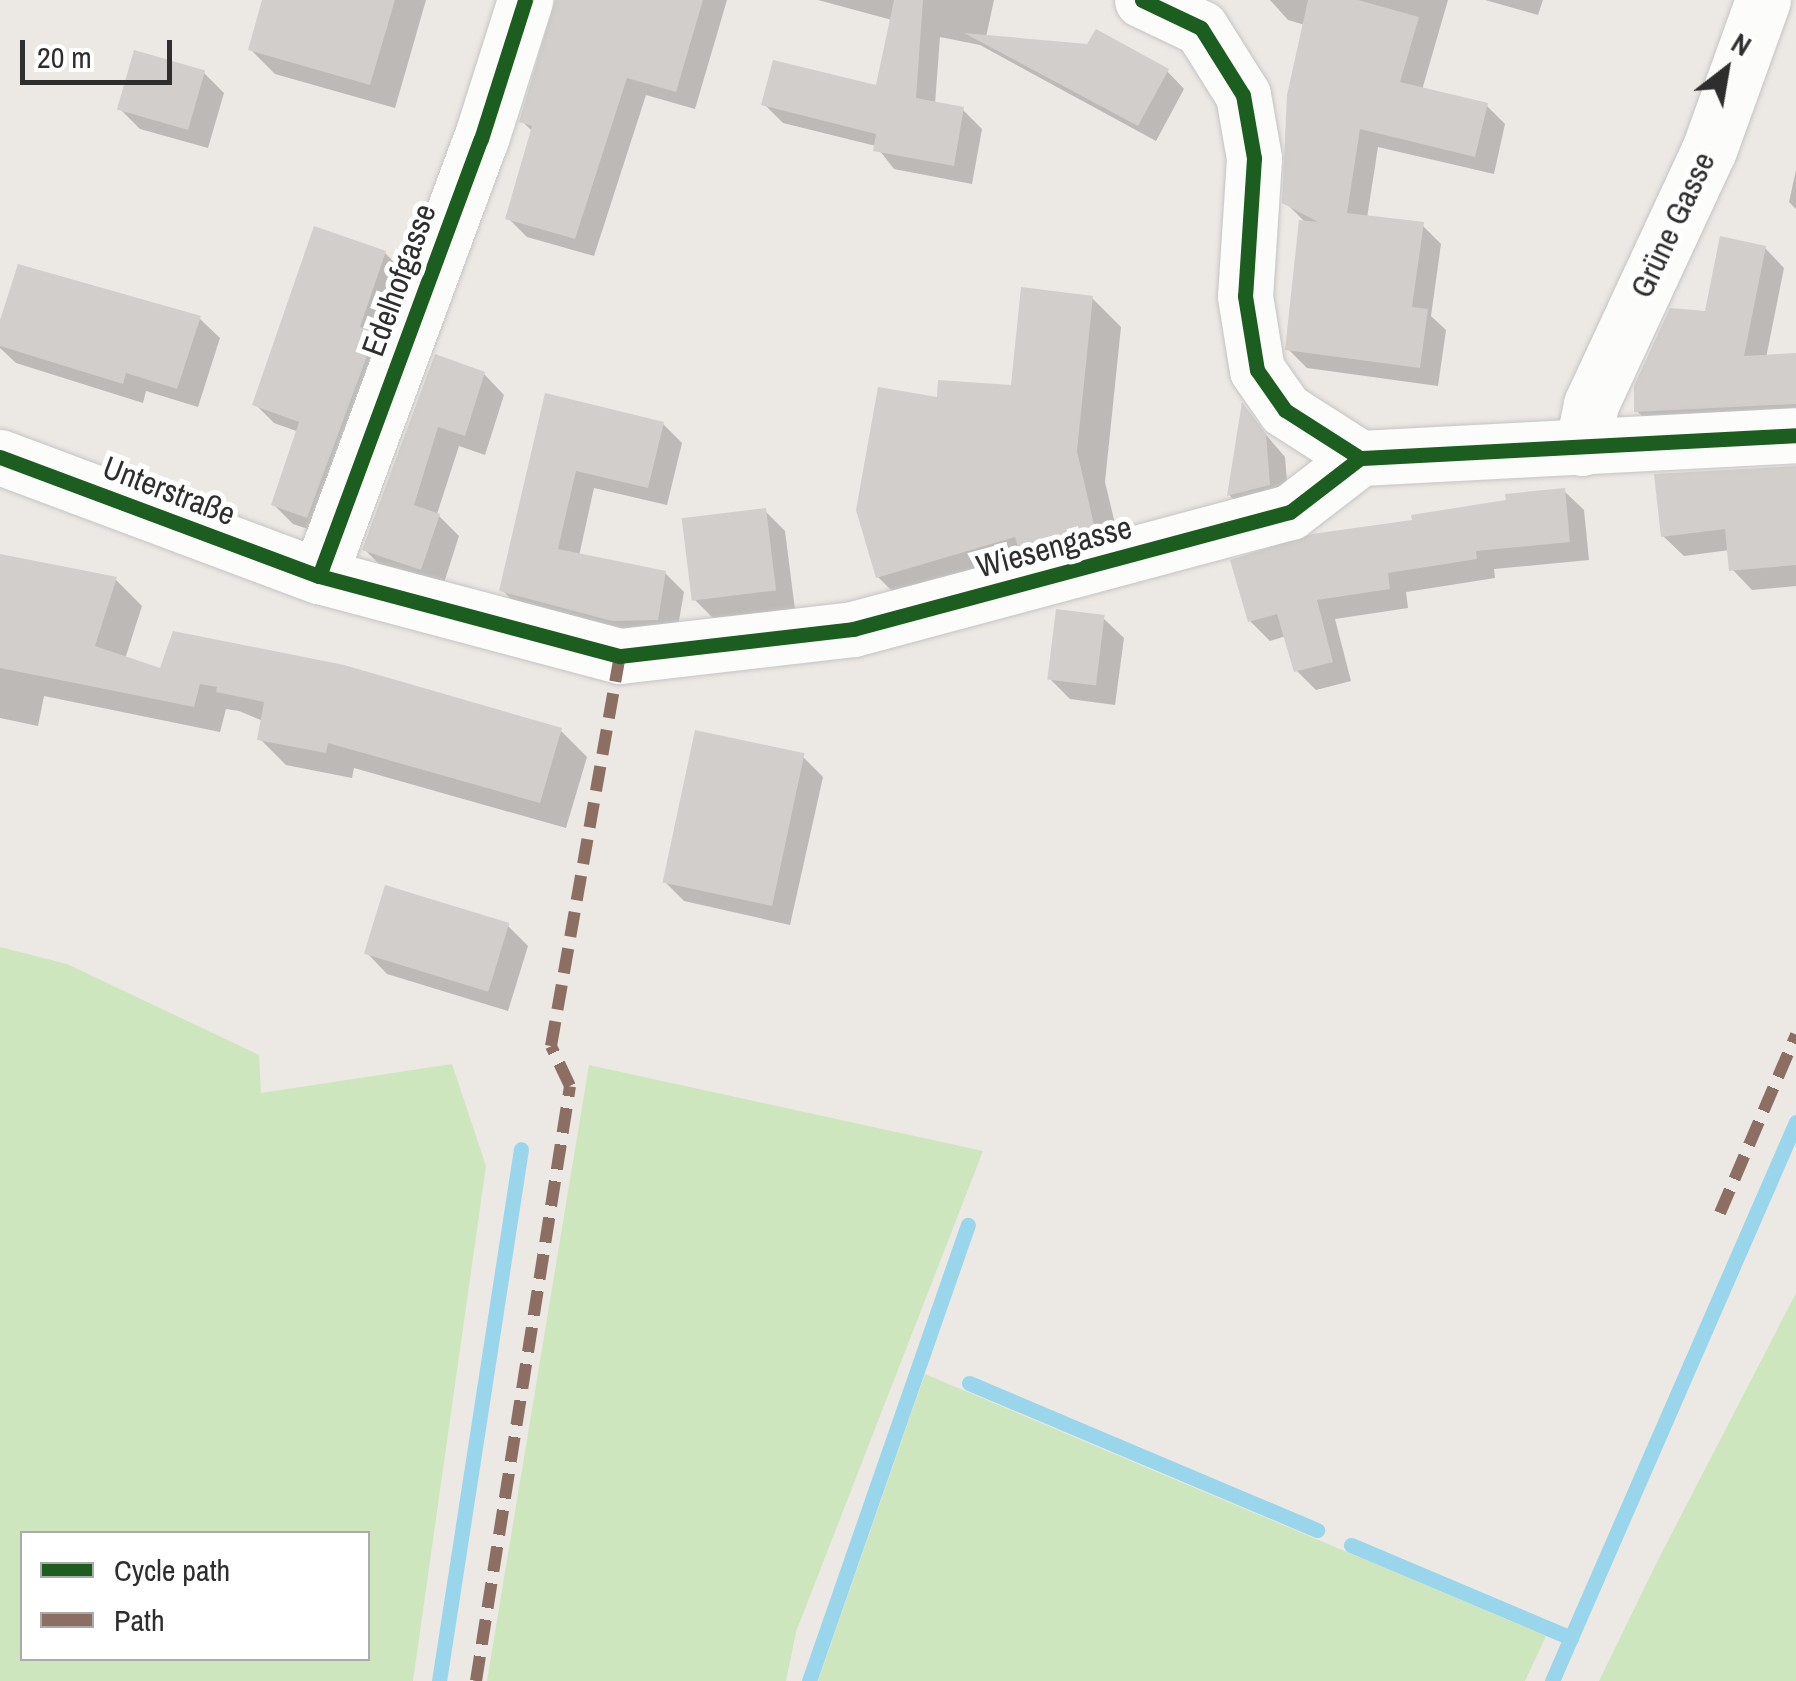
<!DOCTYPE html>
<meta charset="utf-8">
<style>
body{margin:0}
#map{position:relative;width:1796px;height:1681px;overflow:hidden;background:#ece8e4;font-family:"Archivo Narrow",sans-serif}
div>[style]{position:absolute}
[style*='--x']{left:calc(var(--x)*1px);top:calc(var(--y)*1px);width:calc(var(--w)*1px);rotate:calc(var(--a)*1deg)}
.green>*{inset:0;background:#cee6be}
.shadow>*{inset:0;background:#0003}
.stream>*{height:15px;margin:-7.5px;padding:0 7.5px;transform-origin:7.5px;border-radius:7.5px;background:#99d6ec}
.building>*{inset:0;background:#d1cecb;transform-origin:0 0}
.roads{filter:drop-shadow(0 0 2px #c5c4c5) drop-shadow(0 0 2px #c5c4c5)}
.street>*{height:55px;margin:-27.5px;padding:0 27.5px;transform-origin:27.5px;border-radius:27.5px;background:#fcfcfb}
.quiet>*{height:12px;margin-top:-6px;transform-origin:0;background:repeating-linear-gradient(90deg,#8d6e63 0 25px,transparent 0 37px)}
.cycleway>*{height:15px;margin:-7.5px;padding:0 7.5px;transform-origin:7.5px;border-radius:7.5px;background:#1b5e20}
span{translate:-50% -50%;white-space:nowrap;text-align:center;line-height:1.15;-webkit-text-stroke:10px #fff;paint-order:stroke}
.street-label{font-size:32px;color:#2e2e2e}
.legend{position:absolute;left:20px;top:1531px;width:350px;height:130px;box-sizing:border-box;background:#fff;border:2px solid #ababab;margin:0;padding:12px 18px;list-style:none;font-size:30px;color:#2e2e2e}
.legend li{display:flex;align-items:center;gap:20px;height:50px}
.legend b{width:50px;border:2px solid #ababab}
.north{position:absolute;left:1676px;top:20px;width:100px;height:100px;-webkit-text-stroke:8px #fff;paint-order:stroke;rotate:31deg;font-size:28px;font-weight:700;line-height:40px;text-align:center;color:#2e2e2e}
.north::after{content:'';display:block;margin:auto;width:35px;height:45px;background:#2e2e2e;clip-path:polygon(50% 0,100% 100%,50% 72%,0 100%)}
.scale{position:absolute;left:20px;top:40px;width:152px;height:45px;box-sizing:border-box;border:5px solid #2e2e2e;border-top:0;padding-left:12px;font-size:30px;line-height:35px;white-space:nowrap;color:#2e2e2e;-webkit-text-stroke:8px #fff;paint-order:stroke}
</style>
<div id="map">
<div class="green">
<div style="clip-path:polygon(evenodd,0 947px,67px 964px,259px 1055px,261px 1093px,452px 1064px,486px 1166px,413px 1681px,0 1681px,0 947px,22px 1534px,368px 1534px,368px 1658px,22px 1658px,22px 1534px)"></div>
<div style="clip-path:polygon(589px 1065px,983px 1151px,796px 1632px,786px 1681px,487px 1681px)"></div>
<div style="clip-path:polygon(1796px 1293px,1796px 1681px,1599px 1681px,1657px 1562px)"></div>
<div style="clip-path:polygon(925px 1374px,1546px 1636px,1525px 1681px,818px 1681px)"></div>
</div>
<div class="shadow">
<div style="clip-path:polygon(264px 0,426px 0,395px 108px,275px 74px,250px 49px)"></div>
<div style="clip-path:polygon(559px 0,727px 0,695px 109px,646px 95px,594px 256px,527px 237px,508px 218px,533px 132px,522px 121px)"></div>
<div style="clip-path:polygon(818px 0,994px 0,986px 37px,1167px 71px,1184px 89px,1156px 141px,980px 45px,940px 37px,935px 104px,963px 110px,982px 129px,972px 184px,894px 169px,876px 146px,783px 123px,764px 104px,878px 89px,892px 20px)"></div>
<div style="clip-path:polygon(1270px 0,1448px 0,1422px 90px,1486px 105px,1505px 124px,1494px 174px,1378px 147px,1367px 218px,1422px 225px,1441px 244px,1431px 316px,1446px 330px,1438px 386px,1307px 368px,1288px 349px,1306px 223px,1285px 202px,1305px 25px,1288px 20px)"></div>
<div style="clip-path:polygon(1485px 0,1543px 0,1538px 15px)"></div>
<div style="clip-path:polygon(204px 73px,224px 93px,208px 148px,140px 129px,120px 109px)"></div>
<div style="clip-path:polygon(1796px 170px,1796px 209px,1789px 202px)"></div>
<div style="clip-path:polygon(1765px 248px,1784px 268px,1766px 358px,1796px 356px,1796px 424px,1657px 431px,1637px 411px)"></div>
<div style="clip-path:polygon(385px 253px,404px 272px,326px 535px,293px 524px,274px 505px,299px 432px,274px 423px,255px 404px)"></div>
<div style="clip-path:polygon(1092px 298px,1121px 327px,1105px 482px,1123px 557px,907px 606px,878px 577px,939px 400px,1013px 388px)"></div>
<div style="clip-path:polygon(199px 318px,220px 338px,198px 407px,146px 391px,143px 403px,16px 363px,0 348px,0 328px)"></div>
<div style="clip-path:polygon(436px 357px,484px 374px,504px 395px,485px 455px,459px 446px,437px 514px,459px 536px,442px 589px,385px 570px,365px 550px)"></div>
<div style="clip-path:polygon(547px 396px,663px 424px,682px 443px,667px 505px,594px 488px,579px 556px,665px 573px,684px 592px,676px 638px,632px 639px,521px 609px,502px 590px)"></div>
<div style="clip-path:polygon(1243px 408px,1285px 457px,1289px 505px,1250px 515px,1230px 496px)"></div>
<div style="clip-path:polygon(1796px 469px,1796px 586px,1752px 590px,1732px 569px,1730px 550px,1684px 556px,1663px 536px)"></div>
<div style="clip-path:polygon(1564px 491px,1584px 510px,1589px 560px,1494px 569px,1495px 578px,1406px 592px,1408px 608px,1335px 619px,1351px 681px,1316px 690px,1296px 670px,1286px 636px,1270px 641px,1250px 621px,1414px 522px)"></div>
<div style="clip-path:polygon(765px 511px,785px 531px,795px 610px,714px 619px,694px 599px)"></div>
<div style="clip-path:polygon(0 555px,116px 580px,142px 606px,125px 659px,162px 671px,560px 730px,587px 757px,566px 828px,354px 768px,352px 778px,286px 765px,260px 739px,263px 721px,239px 711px,226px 709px,220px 732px,44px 696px,38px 726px,0 718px)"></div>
<div style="clip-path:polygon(1103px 618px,1124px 638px,1115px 705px,1070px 699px,1049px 678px)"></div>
<div style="clip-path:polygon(803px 757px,823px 777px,790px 925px,684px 901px,664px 881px)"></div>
<div style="clip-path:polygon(508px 926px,528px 946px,508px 1011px,387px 974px,367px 953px)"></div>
</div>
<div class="stream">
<div style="--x:969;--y:1383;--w:378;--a:22.9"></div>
<div style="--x:1351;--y:1545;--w:239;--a:22.9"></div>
<div style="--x:439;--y:1681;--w:538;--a:-81.24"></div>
<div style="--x:809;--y:1681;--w:483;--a:-70.8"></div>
<div style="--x:1552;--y:1681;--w:610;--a:-66.42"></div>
</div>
<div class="building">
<div style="clip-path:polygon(262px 0,395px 0,370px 85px,248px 50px)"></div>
<div style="clip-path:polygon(555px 0,703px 0,676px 92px,627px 78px,575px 239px,505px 219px,532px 126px,519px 122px)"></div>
<div style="clip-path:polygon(894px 0,923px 0,916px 98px,964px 107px,954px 166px,873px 151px,876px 134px,761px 105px,773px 60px,876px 85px)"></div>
<div style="clip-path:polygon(1308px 0,1358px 0,1419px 17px,1400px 82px,1488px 103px,1475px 157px,1360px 129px,1347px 213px,1424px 222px,1412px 307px,1428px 309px,1420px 368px,1285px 350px,1299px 220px,1318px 222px,1282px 203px,1287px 95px)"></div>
<div style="clip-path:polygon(1096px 29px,1169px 69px,1138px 126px,964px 33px,1087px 44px)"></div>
<div style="left:134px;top:50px;width:74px;height:62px;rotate:16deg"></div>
<div style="clip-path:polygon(314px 226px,386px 251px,360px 327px,376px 332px,307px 518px,271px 505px,299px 422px,252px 405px)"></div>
<div style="clip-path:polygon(1720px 236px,1766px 246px,1744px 356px,1796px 353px,1796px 404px,1634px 412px,1634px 386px,1670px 308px,1705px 311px)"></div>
<div style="clip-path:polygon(18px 264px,201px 316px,177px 389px,126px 373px,123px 384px,0 346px,0 320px)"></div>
<div style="clip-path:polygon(1021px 287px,1093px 296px,1077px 451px,1095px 529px,1018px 547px,1015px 537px,876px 578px,856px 510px,878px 387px,937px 397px,938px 380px,1011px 385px)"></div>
<div style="clip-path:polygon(435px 354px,485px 372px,465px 436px,438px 427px,414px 505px,440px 514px,421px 570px,362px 550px)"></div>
<div style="clip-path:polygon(545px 393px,664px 422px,648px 488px,576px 471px,558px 549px,666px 571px,658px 620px,612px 621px,499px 591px)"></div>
<div style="clip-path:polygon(1242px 402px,1266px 434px,1270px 485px,1227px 496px)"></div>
<div style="clip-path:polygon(1796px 466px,1796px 565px,1729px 571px,1725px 529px,1661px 537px,1654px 474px)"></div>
<div style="clip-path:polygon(1565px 488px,1570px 542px,1476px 551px,1477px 559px,1388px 573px,1390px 589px,1317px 600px,1333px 662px,1294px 672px,1277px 614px,1248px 622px,1230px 560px,1312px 534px,1412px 520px,1411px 515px,1506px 500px,1505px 494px)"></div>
<div style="left:766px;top:508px;width:83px;height:85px;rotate:83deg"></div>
<div style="clip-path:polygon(0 554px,117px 577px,95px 646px,160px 668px,173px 631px,344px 665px,562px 728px,540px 803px,328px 743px,326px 753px,257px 740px,264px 702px,216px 692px,217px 687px,200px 684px,194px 707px,0 668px)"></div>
<div style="left:1056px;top:609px;width:49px;height:71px;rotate:7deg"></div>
<div style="left:695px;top:730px;width:112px;height:156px;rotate:12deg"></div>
<div style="left:385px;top:885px;width:130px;height:72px;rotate:17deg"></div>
</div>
<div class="roads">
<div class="street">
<div style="--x:1142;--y:0;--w:65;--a:25.4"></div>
<div style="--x:1201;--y:28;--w:79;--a:57.9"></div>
<div style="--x:1243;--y:95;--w:64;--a:80.1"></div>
<div style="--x:1254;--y:158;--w:138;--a:93.7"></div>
<div style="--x:1245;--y:296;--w:75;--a:80.8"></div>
<div style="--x:1257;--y:370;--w:49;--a:55"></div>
<div style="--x:1285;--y:410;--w:89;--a:32.6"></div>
<div style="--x:1582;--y:448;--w:45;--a:-78.4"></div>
<div style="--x:1591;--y:404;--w:280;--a:-65.1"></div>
<div style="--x:1709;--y:150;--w:159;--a:-70.2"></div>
<div style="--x:0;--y:457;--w:340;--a:20.5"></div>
<div style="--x:319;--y:576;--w:311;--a:14.9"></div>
<div style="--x:620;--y:656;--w:235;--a:-6.6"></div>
<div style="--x:853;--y:629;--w:452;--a:-15"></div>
<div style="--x:1290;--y:512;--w:88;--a:-37.6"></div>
<div style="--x:1360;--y:458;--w:437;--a:-3"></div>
<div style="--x:319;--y:576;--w:466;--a:-69.7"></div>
<div style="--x:481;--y:139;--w:146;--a:-72.4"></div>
</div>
</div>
<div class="quiet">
<div style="--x:1720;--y:1213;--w:194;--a:-66.9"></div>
<div style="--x:476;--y:1681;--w:602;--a:-81.02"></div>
<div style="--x:570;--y:1086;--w:44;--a:-115.4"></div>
<div style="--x:551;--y:1046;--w:396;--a:-80"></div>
</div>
<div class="cycleway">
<div style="--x:1142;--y:0;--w:65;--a:25.4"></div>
<div style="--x:1201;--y:28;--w:79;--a:57.9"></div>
<div style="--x:1243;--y:95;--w:64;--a:80.1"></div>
<div style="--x:1254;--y:158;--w:138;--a:93.7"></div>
<div style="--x:1245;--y:296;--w:75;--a:80.8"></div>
<div style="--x:1257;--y:370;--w:49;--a:55"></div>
<div style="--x:1285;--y:410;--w:89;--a:32.6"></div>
<div style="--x:0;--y:457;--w:340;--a:20.5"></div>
<div style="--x:319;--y:576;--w:311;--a:14.9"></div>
<div style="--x:620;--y:656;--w:235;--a:-6.6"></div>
<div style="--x:853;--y:629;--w:452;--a:-15"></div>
<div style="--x:1290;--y:512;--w:88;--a:-37.6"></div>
<div style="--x:1360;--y:458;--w:437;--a:-3"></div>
<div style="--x:319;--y:576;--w:466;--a:-69.7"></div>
<div style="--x:481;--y:139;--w:146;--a:-72.4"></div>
</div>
<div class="street-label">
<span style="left:1673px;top:225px;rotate:-65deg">Grüne Gasse</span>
<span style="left:399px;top:280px;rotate:-70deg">Edelhofgasse</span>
<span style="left:169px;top:491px;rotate:21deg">Unterstraße</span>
<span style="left:1054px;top:547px;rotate:-15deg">Wiesengasse</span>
</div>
<ul class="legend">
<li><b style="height:12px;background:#1b5e20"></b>Cycle path</li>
<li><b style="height:12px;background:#8d6e63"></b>Path</li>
</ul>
<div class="north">N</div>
<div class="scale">20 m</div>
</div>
